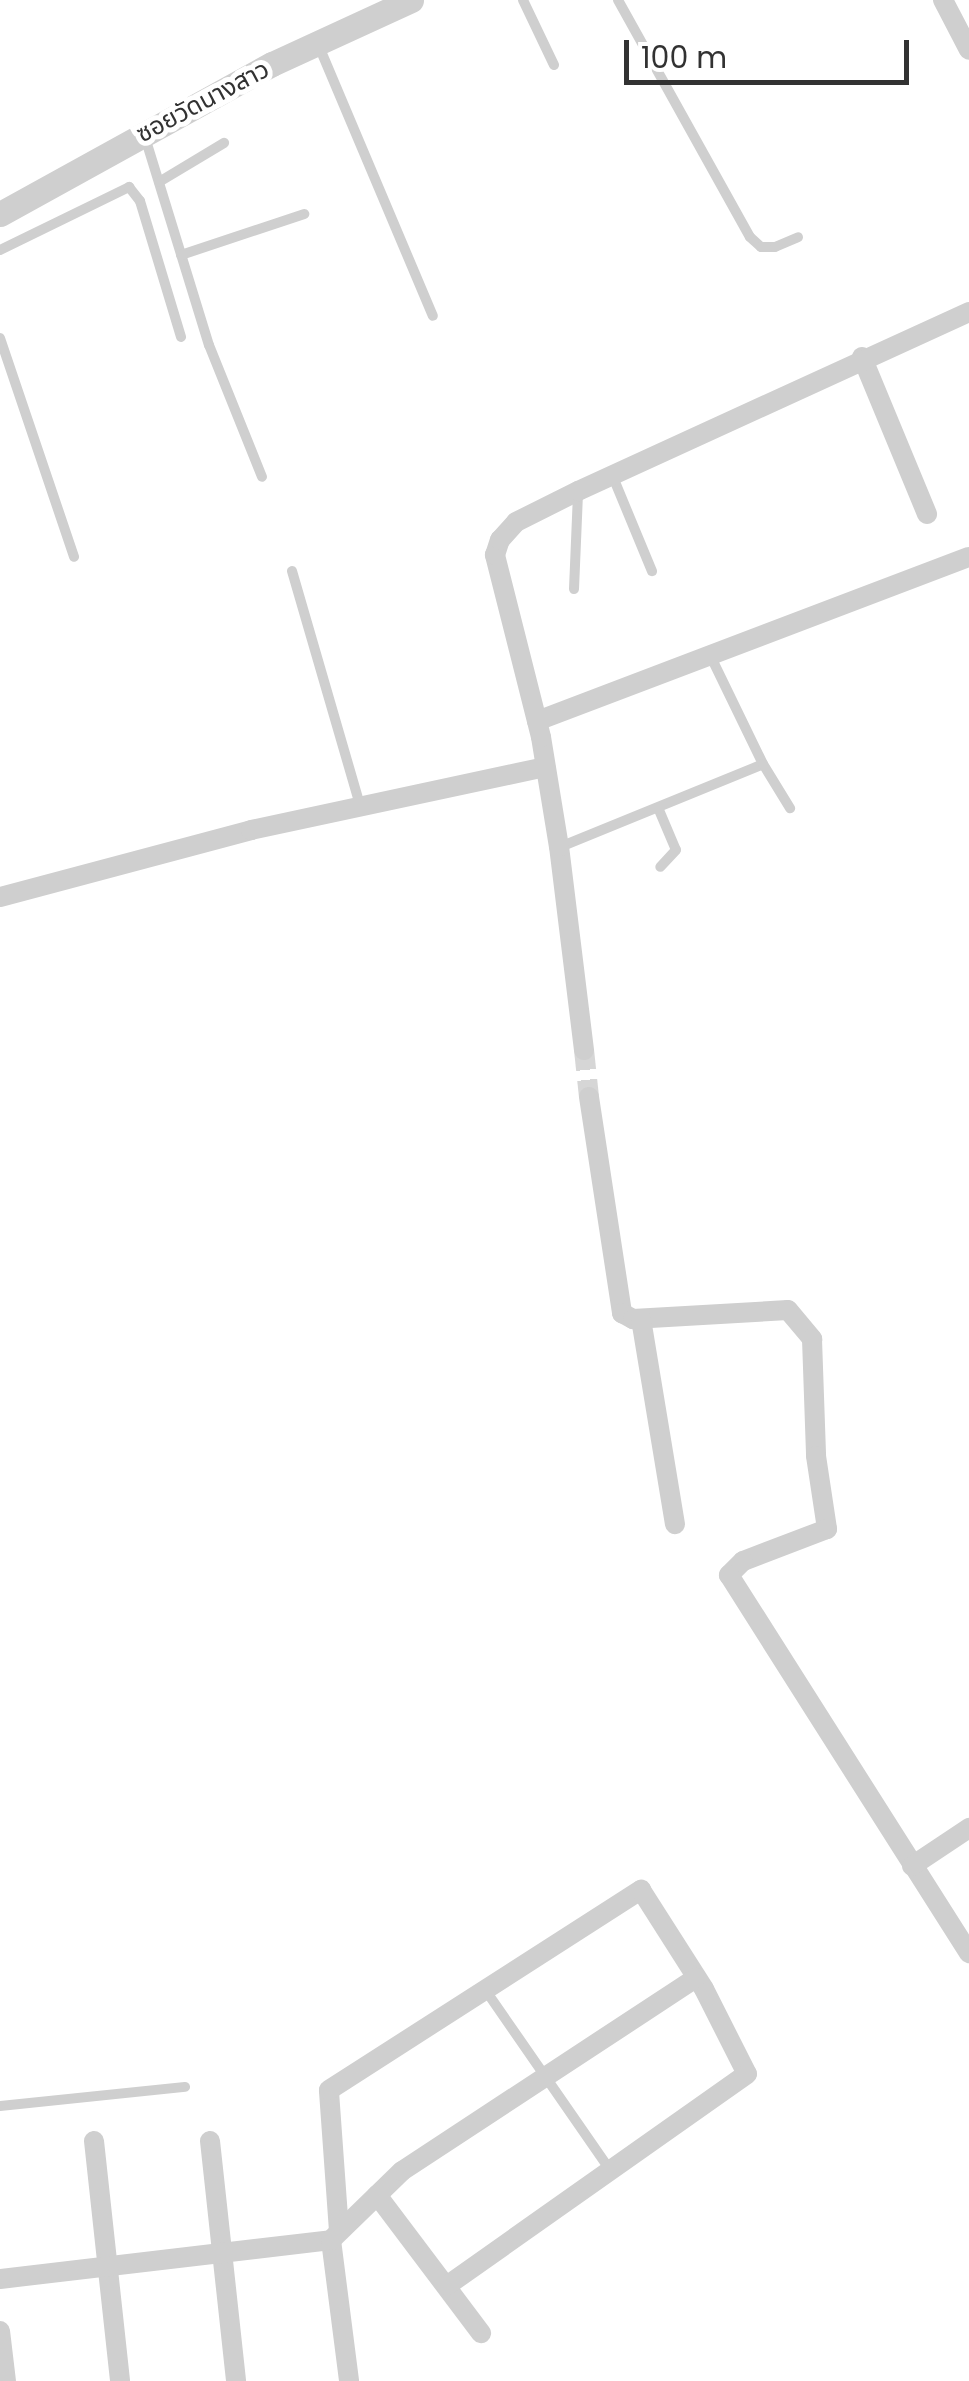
<!DOCTYPE html>
<meta charset="utf-8">
<style>
body{margin:0}
#map{position:relative;width:969px;height:2381px;overflow:hidden;background:#fff;font-family:Poppins,"Noto Sans Thai",sans-serif}
div>[style]{position:absolute}
[style*='--x']{left:calc(var(--x)*1px);top:calc(var(--y)*1px);width:calc(var(--w)*1px);rotate:calc(var(--a)*1deg)}
.minor-tunnel>*{height:20px;margin-top:-10px;transform-origin:0;background:repeating-linear-gradient(90deg,#d6d6d6 0 20px,transparent 0 30px)}
.service>*{height:10px;margin:-5px;padding:0 5px;transform-origin:5px;border-radius:5px;background:#cfcfcf}
.minor>*{height:20px;margin:-10px;padding:0 10px;transform-origin:10px;border-radius:10px;background:#cfcfcf}
.tertiary>*{height:25px;margin:-12.5px;padding:0 12.5px;transform-origin:12.5px;border-radius:12.5px;background:#cfcfcf}
span{translate:-50% -50%;white-space:nowrap;text-align:center;line-height:1.15;-webkit-text-stroke:10px #fff;paint-order:stroke}
.street-label{font-size:25px;color:#323232}
.scale{position:absolute;left:624px;top:40px;width:285px;height:45px;box-sizing:border-box;border:5px solid #323232;border-top:0;padding-left:12px;font-size:30px;line-height:35px;white-space:nowrap;color:#323232;-webkit-text-stroke:8px #fff;paint-order:stroke}
</style>
<div id="map">
<div class="minor-tunnel">
<div style="--x:584;--y:1050;--w:47;--a:83.9"></div>
</div>
<div class="service">
<div style="--x:523;--y:0;--w:72;--a:64.5"></div>
<div style="--x:618;--y:0;--w:271;--a:60.9"></div>
<div style="--x:750;--y:237;--w:15;--a:42"></div>
<div style="--x:761;--y:247;--w:14;--a:0"></div>
<div style="--x:775;--y:247;--w:25;--a:-23"></div>
<div style="--x:318;--y:44;--w:295;--a:67.1"></div>
<div style="--x:144;--y:134;--w:221;--a:72.9"></div>
<div style="--x:209;--y:345;--w:142;--a:68.1"></div>
<div style="--x:159;--y:182;--w:76;--a:-31"></div>
<div style="--x:0;--y:250;--w:144;--a:-26"></div>
<div style="--x:129;--y:187;--w:18;--a:52"></div>
<div style="--x:140;--y:201;--w:142;--a:73.2"></div>
<div style="--x:181;--y:255;--w:130;--a:-18.4"></div>
<div style="--x:0;--y:338;--w:231;--a:71.3"></div>
<div style="--x:613;--y:477;--w:102;--a:67.5"></div>
<div style="--x:292;--y:571;--w:244;--a:73.8"></div>
<div style="--x:574;--y:589;--w:97;--a:-87.6"></div>
<div style="--x:711;--y:657;--w:119;--a:64.1"></div>
<div style="--x:659;--y:810;--w:43;--a:67"></div>
<div style="--x:676;--y:850;--w:23;--a:133"></div>
<div style="--x:560;--y:847;--w:219;--a:-22.2"></div>
<div style="--x:763;--y:764;--w:52;--a:58.5"></div>
<div style="--x:484;--y:1988;--w:221;--a:55.3"></div>
<div style="--x:0;--y:2106;--w:186;--a:-5.9"></div>
</div>
<div class="minor">
<div style="--x:943;--y:0;--w:56;--a:62.5"></div>
<div style="--x:862;--y:357;--w:170;--a:67.5"></div>
<div style="--x:537;--y:721;--w:462;--a:-20.8"></div>
<div style="--x:0;--y:897;--w:260;--a:-14.9"></div>
<div style="--x:251;--y:830;--w:301;--a:-12.1"></div>
<div style="--x:584;--y:1050;--w:205;--a:-97"></div>
<div style="--x:559;--y:847;--w:111;--a:-99.3"></div>
<div style="--x:541;--y:737;--w:188;--a:-104.2"></div>
<div style="--x:495;--y:555;--w:16;--a:-72"></div>
<div style="--x:500;--y:540;--w:24;--a:-48"></div>
<div style="--x:516;--y:522;--w:69;--a:-26.6"></div>
<div style="--x:578;--y:491;--w:430;--a:-24.6"></div>
<div style="--x:589;--y:1097;--w:219;--a:81.3"></div>
<div style="--x:622;--y:1313;--w:13;--a:29"></div>
<div style="--x:633;--y:1319;--w:155;--a:-3.3"></div>
<div style="--x:788;--y:1310;--w:38;--a:50"></div>
<div style="--x:812;--y:1339;--w:117;--a:88"></div>
<div style="--x:816;--y:1456;--w:74;--a:81.4"></div>
<div style="--x:827;--y:1529;--w:90;--a:159.1"></div>
<div style="--x:743;--y:1561;--w:20;--a:135"></div>
<div style="--x:729;--y:1575;--w:448;--a:57.6"></div>
<div style="--x:641;--y:1319;--w:208;--a:80.6"></div>
<div style="--x:912;--y:1866;--w:69;--a:-33.7"></div>
<div style="--x:94;--y:2141;--w:241;--a:83.8"></div>
<div style="--x:210;--y:2141;--w:241;--a:83.8"></div>
<div style="--x:377;--y:2195;--w:173;--a:53"></div>
<div style="--x:339;--y:2231;--w:141;--a:-94.1"></div>
<div style="--x:329;--y:2090;--w:371;--a:-32.7"></div>
<div style="--x:641;--y:1890;--w:117;--a:57.5"></div>
<div style="--x:704;--y:1989;--w:95;--a:63.2"></div>
<div style="--x:747;--y:2074;--w:367;--a:144.8"></div>
<div style="--x:331;--y:2240;--w:142;--a:82.7"></div>
<div style="--x:0;--y:2279;--w:333;--a:-6.7"></div>
<div style="--x:331;--y:2240;--w:99;--a:-44.2"></div>
<div style="--x:402;--y:2171;--w:352;--a:-33.3"></div>
<div style="--x:0;--y:2331;--w:50;--a:83.2"></div>
</div>
<div class="tertiary">
<div style="--x:0;--y:214;--w:311;--a:-28.9"></div>
<div style="--x:272;--y:64;--w:153;--a:-24.7"></div>
</div>
<div class="street-label">
<span style="left:203px;top:102px;rotate:-28deg">ซอยวัดนางสาว</span>
</div>
<div class="scale">100 m</div>
</div>
